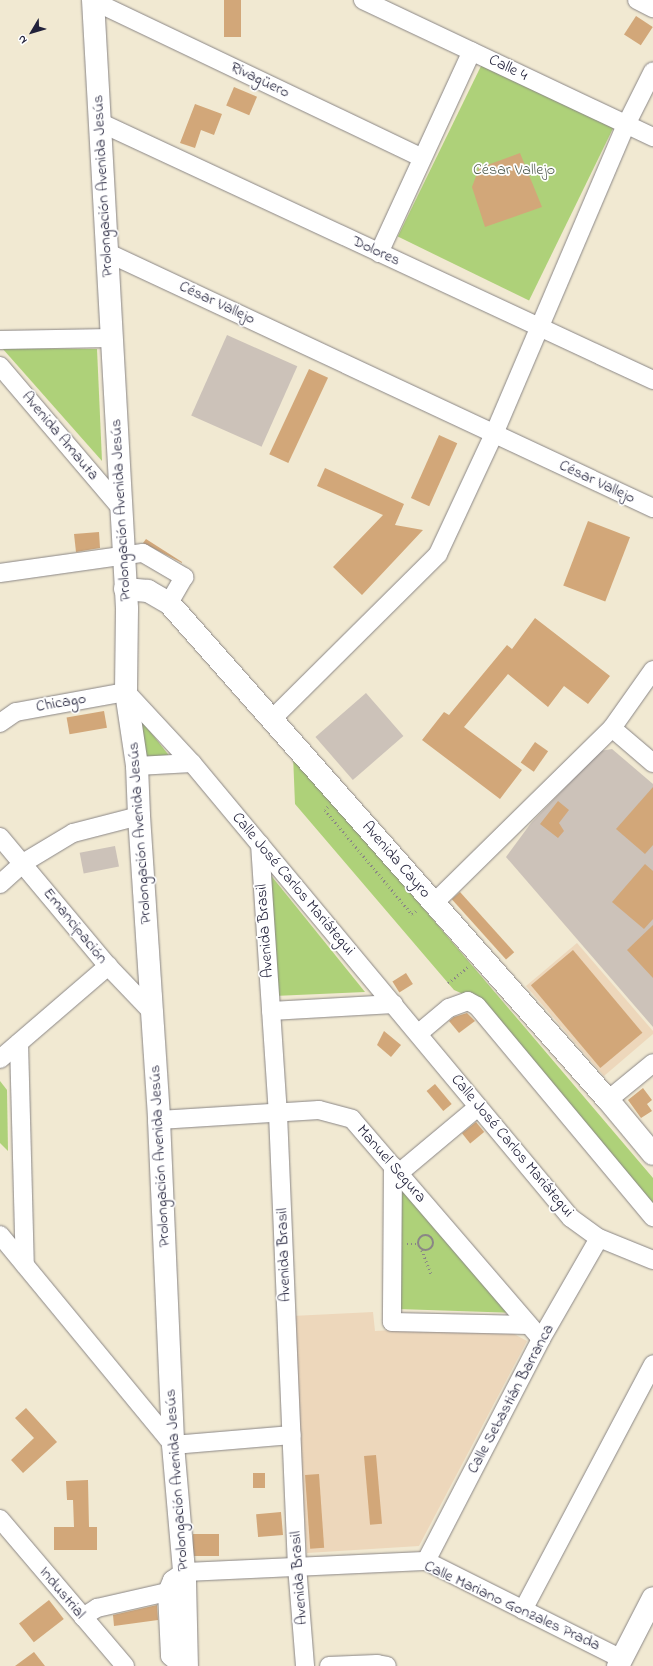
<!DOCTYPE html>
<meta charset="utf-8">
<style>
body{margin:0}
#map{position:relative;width:653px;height:1666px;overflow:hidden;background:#f1e9d2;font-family:"Indie Flower",sans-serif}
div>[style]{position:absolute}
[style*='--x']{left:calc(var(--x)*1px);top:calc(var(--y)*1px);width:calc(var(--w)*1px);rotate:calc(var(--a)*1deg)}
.built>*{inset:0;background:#edd7bb}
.industrial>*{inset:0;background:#ccc2b9;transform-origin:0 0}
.green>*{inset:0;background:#aed179;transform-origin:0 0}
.building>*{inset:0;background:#d2a779;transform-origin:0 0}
.path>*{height:2.5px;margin-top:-1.25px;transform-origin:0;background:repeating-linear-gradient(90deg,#8a8686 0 1px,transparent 0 4px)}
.path>.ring{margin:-1.25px;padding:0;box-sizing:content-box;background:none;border:2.5px solid #8a8686;border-radius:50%}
.roads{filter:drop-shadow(0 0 1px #8a8686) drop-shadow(0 0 1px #8a8686)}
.minor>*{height:18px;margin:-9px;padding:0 9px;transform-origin:9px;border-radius:9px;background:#fff}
.major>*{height:22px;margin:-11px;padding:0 11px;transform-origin:11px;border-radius:11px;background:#fff}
span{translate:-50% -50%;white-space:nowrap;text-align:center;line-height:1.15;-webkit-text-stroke:3.5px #fff;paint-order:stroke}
.street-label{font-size:16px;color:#22223b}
.park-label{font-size:16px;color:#535f51}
.north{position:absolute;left:12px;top:12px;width:40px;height:40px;-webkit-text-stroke:3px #fff;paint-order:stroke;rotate:232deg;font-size:11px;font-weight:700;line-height:16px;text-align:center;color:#22223b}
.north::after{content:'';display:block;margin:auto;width:14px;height:18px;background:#22223b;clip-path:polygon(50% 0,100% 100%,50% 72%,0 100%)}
</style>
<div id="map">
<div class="built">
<div style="clip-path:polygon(577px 943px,653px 1031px,653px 1034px,604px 1076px,526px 986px)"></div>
<div style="clip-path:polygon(373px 1312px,375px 1331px,497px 1325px,527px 1341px,419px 1546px,307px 1553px,292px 1316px)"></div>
</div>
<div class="industrial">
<div style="left:227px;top:335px;width:77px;height:88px;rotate:24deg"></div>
<div style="left:366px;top:693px;width:57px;height:67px;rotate:49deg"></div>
<div style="clip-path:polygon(612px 749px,653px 784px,653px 1027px,506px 857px,531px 823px,600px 751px)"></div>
<div style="left:115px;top:846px;width:21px;height:36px;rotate:79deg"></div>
</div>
<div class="green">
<div style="left:482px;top:64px;width:146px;height:192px;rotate:26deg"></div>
<div style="clip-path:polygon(2px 348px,97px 349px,102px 461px)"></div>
<div style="clip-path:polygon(138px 716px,171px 758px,143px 764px)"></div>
<div style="clip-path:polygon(293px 755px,653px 1178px,653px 1204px,484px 1003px,454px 990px,295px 804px)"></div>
<div style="clip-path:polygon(269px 873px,365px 992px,274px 996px)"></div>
<div style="clip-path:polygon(0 1081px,7px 1090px,8px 1151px,0 1143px)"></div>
<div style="clip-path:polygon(400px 1183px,514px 1313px,398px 1309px)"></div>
</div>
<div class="building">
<div style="left:224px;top:0;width:17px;height:37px"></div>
<div style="left:636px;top:16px;width:20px;height:22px;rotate:33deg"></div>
<div style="left:234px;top:87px;width:25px;height:20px;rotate:23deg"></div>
<div style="clip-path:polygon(195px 104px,222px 114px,214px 135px,201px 130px,195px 148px,180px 143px)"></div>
<div style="clip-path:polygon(520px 153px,542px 207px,485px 227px,472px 187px,479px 168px)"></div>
<div style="left:309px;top:369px;width:21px;height:94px;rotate:25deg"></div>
<div style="left:439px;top:435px;width:20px;height:69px;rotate:24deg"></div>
<div style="clip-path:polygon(325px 468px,404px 504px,395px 525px,423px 530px,362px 595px,333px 567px,383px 515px,317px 486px)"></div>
<div style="left:588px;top:521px;width:45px;height:69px;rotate:21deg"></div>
<div style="clip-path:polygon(99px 532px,100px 548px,76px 552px,74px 534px)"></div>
<div style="clip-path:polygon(146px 539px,182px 562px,182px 563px,143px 543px)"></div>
<div style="clip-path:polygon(535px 618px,610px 676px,588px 704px,564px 686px,548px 707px,508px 674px,464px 727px,522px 770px,500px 799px,422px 740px,444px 712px,449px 715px,507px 645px,512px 649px)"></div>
<div style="left:104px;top:711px;width:17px;height:38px;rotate:80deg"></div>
<div style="left:535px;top:742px;width:16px;height:25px;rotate:35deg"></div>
<div style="clip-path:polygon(653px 787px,653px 845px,645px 854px,616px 829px)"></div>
<div style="clip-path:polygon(558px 801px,569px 810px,559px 823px,564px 831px,558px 838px,540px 824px)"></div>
<div style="clip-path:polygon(645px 864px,653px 871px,653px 919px,644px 929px,612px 902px)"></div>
<div style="left:460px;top:892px;width:81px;height:11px;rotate:48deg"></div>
<div style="clip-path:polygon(653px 925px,653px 978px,627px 950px)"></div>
<div style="left:573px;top:950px;width:108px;height:55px;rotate:50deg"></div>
<div style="left:406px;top:973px;width:13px;height:16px;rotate:58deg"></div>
<div style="clip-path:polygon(467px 1013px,475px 1021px,459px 1033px,449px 1021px,454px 1017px)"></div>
<div style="clip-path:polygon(384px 1031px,401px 1045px,391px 1057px,377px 1045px)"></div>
<div style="left:435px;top:1084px;width:26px;height:11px;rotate:50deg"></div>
<div style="clip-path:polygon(643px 1088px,652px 1100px,647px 1104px,652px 1111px,641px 1118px,628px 1100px)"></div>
<div style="left:476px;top:1122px;width:13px;height:18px;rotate:51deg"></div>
<div style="clip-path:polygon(26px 1408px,57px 1442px,23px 1473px,11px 1460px,34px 1438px,15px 1418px)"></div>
<div style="left:376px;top:1455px;width:69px;height:12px;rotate:85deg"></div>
<div style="left:253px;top:1473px;width:12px;height:15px"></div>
<div style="left:319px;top:1474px;width:74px;height:14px;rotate:86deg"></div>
<div style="clip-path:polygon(88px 1480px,89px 1527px,97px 1527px,97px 1550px,54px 1550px,54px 1527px,74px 1527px,73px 1500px,67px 1500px,66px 1481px)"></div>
<div style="left:281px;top:1512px;width:23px;height:25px;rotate:85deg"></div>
<div style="left:193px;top:1534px;width:26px;height:22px"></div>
<div style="left:49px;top:1600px;width:24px;height:38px;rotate:52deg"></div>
<div style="clip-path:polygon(157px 1605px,158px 1620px,114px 1626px,113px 1615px)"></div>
<div style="clip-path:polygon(34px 1652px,45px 1666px,15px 1666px)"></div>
</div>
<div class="path">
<div style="--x:328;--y:807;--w:4;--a:135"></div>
<div style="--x:325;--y:810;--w:136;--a:50.1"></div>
<div style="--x:412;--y:914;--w:6;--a:-39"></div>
<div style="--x:448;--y:983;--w:26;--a:-39"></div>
<div class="ring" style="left:418px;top:1235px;width:13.5px;height:13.5px"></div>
<div style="--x:407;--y:1244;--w:11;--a:0"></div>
<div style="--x:422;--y:1250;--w:26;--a:69"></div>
</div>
<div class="roads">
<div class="minor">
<div style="--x:100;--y:0;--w:7;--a:56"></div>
<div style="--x:104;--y:6;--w:352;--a:25.5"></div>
<div style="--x:363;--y:0;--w:321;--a:25.3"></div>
<div style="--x:637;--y:0;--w:18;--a:27"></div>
<div style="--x:99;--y:122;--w:611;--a:24.97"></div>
<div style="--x:106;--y:252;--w:604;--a:25.08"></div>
<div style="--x:379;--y:253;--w:222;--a:-65.3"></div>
<div style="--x:0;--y:340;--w:111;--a:-1"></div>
<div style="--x:0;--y:366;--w:185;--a:49.6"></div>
<div style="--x:0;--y:573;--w:144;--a:-8"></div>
<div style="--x:143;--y:553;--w:48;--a:30.3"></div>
<div style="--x:184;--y:577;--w:30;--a:120"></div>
<div style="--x:272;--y:719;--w:234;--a:-44.8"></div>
<div style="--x:438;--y:554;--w:132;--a:-65"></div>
<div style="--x:494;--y:434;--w:336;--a:-66.9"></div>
<div style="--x:626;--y:125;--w:60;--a:-63.4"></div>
<div style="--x:0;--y:723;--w:19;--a:-35"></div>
<div style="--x:16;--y:712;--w:112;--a:-10.3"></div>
<div style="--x:126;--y:692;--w:97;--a:47.1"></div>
<div style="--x:192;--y:763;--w:592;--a:50.21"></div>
<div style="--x:571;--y:1218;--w:34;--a:36"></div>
<div style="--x:599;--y:1238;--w:58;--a:22.2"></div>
<div style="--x:612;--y:728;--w:54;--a:40.5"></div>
<div style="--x:137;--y:766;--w:55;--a:-3.1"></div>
<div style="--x:0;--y:837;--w:168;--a:50.1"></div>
<div style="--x:108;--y:966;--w:64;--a:46.3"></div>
<div style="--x:260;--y:844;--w:271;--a:86.2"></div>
<div style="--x:278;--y:1114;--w:452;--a:87.6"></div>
<div style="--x:297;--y:1566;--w:100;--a:85.4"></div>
<div style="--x:0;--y:884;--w:31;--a:-42"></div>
<div style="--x:23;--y:863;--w:58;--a:-31"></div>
<div style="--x:73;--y:833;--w:68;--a:-14.4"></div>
<div style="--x:434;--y:903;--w:250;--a:-44.5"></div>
<div style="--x:612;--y:728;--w:71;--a:-54.7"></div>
<div style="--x:271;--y:1011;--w:123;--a:-3.3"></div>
<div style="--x:419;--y:1033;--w:39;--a:-40"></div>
<div style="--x:449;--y:1008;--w:20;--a:-20"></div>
<div style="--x:468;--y:1001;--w:10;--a:29"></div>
<div style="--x:477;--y:1006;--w:275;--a:50.2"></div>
<div style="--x:19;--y:1043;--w:222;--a:88.5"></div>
<div style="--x:0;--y:1059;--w:143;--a:-40.7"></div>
<div style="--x:608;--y:1100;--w:58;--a:-39.4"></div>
<div style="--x:159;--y:1120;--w:160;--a:-3.6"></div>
<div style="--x:319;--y:1110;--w:34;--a:15"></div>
<div style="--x:352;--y:1119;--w:290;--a:49.3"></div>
<div style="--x:393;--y:1166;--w:156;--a:90.4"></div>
<div style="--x:392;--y:1322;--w:137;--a:1.3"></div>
<div style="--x:399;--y:1173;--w:103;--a:-39.9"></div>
<div style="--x:0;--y:1235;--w:272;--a:50.5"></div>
<div style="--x:173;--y:1445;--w:119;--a:-4.8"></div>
<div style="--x:0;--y:1519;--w:193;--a:49.6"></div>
<div style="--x:426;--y:1561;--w:250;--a:-62.6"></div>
<div style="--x:541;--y:1339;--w:116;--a:-60.1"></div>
<div style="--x:167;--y:1592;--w:64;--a:87.3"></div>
<div style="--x:170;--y:1656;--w:16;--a:40"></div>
<div style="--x:523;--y:1610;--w:278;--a:-62.1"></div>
<div style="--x:83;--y:1617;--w:17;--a:-33"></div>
<div style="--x:97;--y:1608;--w:72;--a:-12.9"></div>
<div style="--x:167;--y:1592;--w:13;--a:-67"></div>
<div style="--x:172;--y:1580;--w:14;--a:-34"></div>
<div style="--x:184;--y:1572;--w:242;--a:-2.6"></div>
<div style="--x:426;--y:1561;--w:219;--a:26.6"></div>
<div style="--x:329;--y:1666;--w:48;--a:-2.4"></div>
<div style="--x:377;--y:1664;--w:10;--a:11"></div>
</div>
<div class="major">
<div style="--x:93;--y:0;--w:610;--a:86.8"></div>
<div style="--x:127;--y:609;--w:83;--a:90.7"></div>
<div style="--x:126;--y:692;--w:75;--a:81.5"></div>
<div style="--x:137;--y:766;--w:50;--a:87.7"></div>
<div style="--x:139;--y:816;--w:305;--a:86.2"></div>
<div style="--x:159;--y:1120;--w:325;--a:87.5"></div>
<div style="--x:173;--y:1445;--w:137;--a:85"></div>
<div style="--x:185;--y:1581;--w:85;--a:88.7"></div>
<div style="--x:125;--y:589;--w:23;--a:5"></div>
<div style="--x:148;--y:591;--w:24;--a:30"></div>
<div style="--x:169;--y:603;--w:663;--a:48.55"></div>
<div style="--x:608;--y:1100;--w:70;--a:50.2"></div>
<div style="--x:618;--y:1666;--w:76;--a:-62.8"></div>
</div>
</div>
<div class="street-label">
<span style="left:508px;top:68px;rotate:26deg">Calle 4</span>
<span style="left:260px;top:80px;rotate:26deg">Rivagüero</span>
<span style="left:103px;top:186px;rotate:-93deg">Prolongación Avenida Jesús</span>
<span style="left:376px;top:251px;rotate:25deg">Dolores</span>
<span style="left:217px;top:303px;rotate:25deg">César Vallejo</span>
<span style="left:60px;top:436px;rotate:50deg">Avenida Amauta</span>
<span style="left:597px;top:482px;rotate:25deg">César Vallejo</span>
<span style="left:121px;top:510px;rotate:-93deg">Prolongación Avenida Jesús</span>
<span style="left:61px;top:703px;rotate:-10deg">Chicago</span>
<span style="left:140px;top:833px;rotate:-94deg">Prolongación Avenida Jesús</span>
<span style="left:396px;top:860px;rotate:49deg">Avenida Cayro</span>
<span style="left:293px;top:884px;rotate:50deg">Calle José Carlos Mariátegui</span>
<span style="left:75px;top:926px;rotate:51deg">Emancipación</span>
<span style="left:265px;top:931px;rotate:-94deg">Avenida Brasil</span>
<span style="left:512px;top:1146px;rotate:50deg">Calle José Carlos Mariátegui</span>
<span style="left:160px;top:1156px;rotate:-93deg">Prolongación Avenida Jesús</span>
<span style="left:391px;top:1164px;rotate:49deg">Manuel Segura</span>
<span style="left:284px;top:1255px;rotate:-92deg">Avenida Brasil</span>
<span style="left:511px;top:1399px;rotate:-62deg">Calle Sebastián Barranca</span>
<span style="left:177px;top:1480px;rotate:-94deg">Prolongación Avenida Jesús</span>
<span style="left:299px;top:1578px;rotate:-94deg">Avenida Brasil</span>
<span style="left:62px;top:1593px;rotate:50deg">Industrial</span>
<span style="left:512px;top:1606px;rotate:25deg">Calle Mariano Gonzales Prada</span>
</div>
<div class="park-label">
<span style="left:514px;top:170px">César Vallejo</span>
</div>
<div class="north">N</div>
</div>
